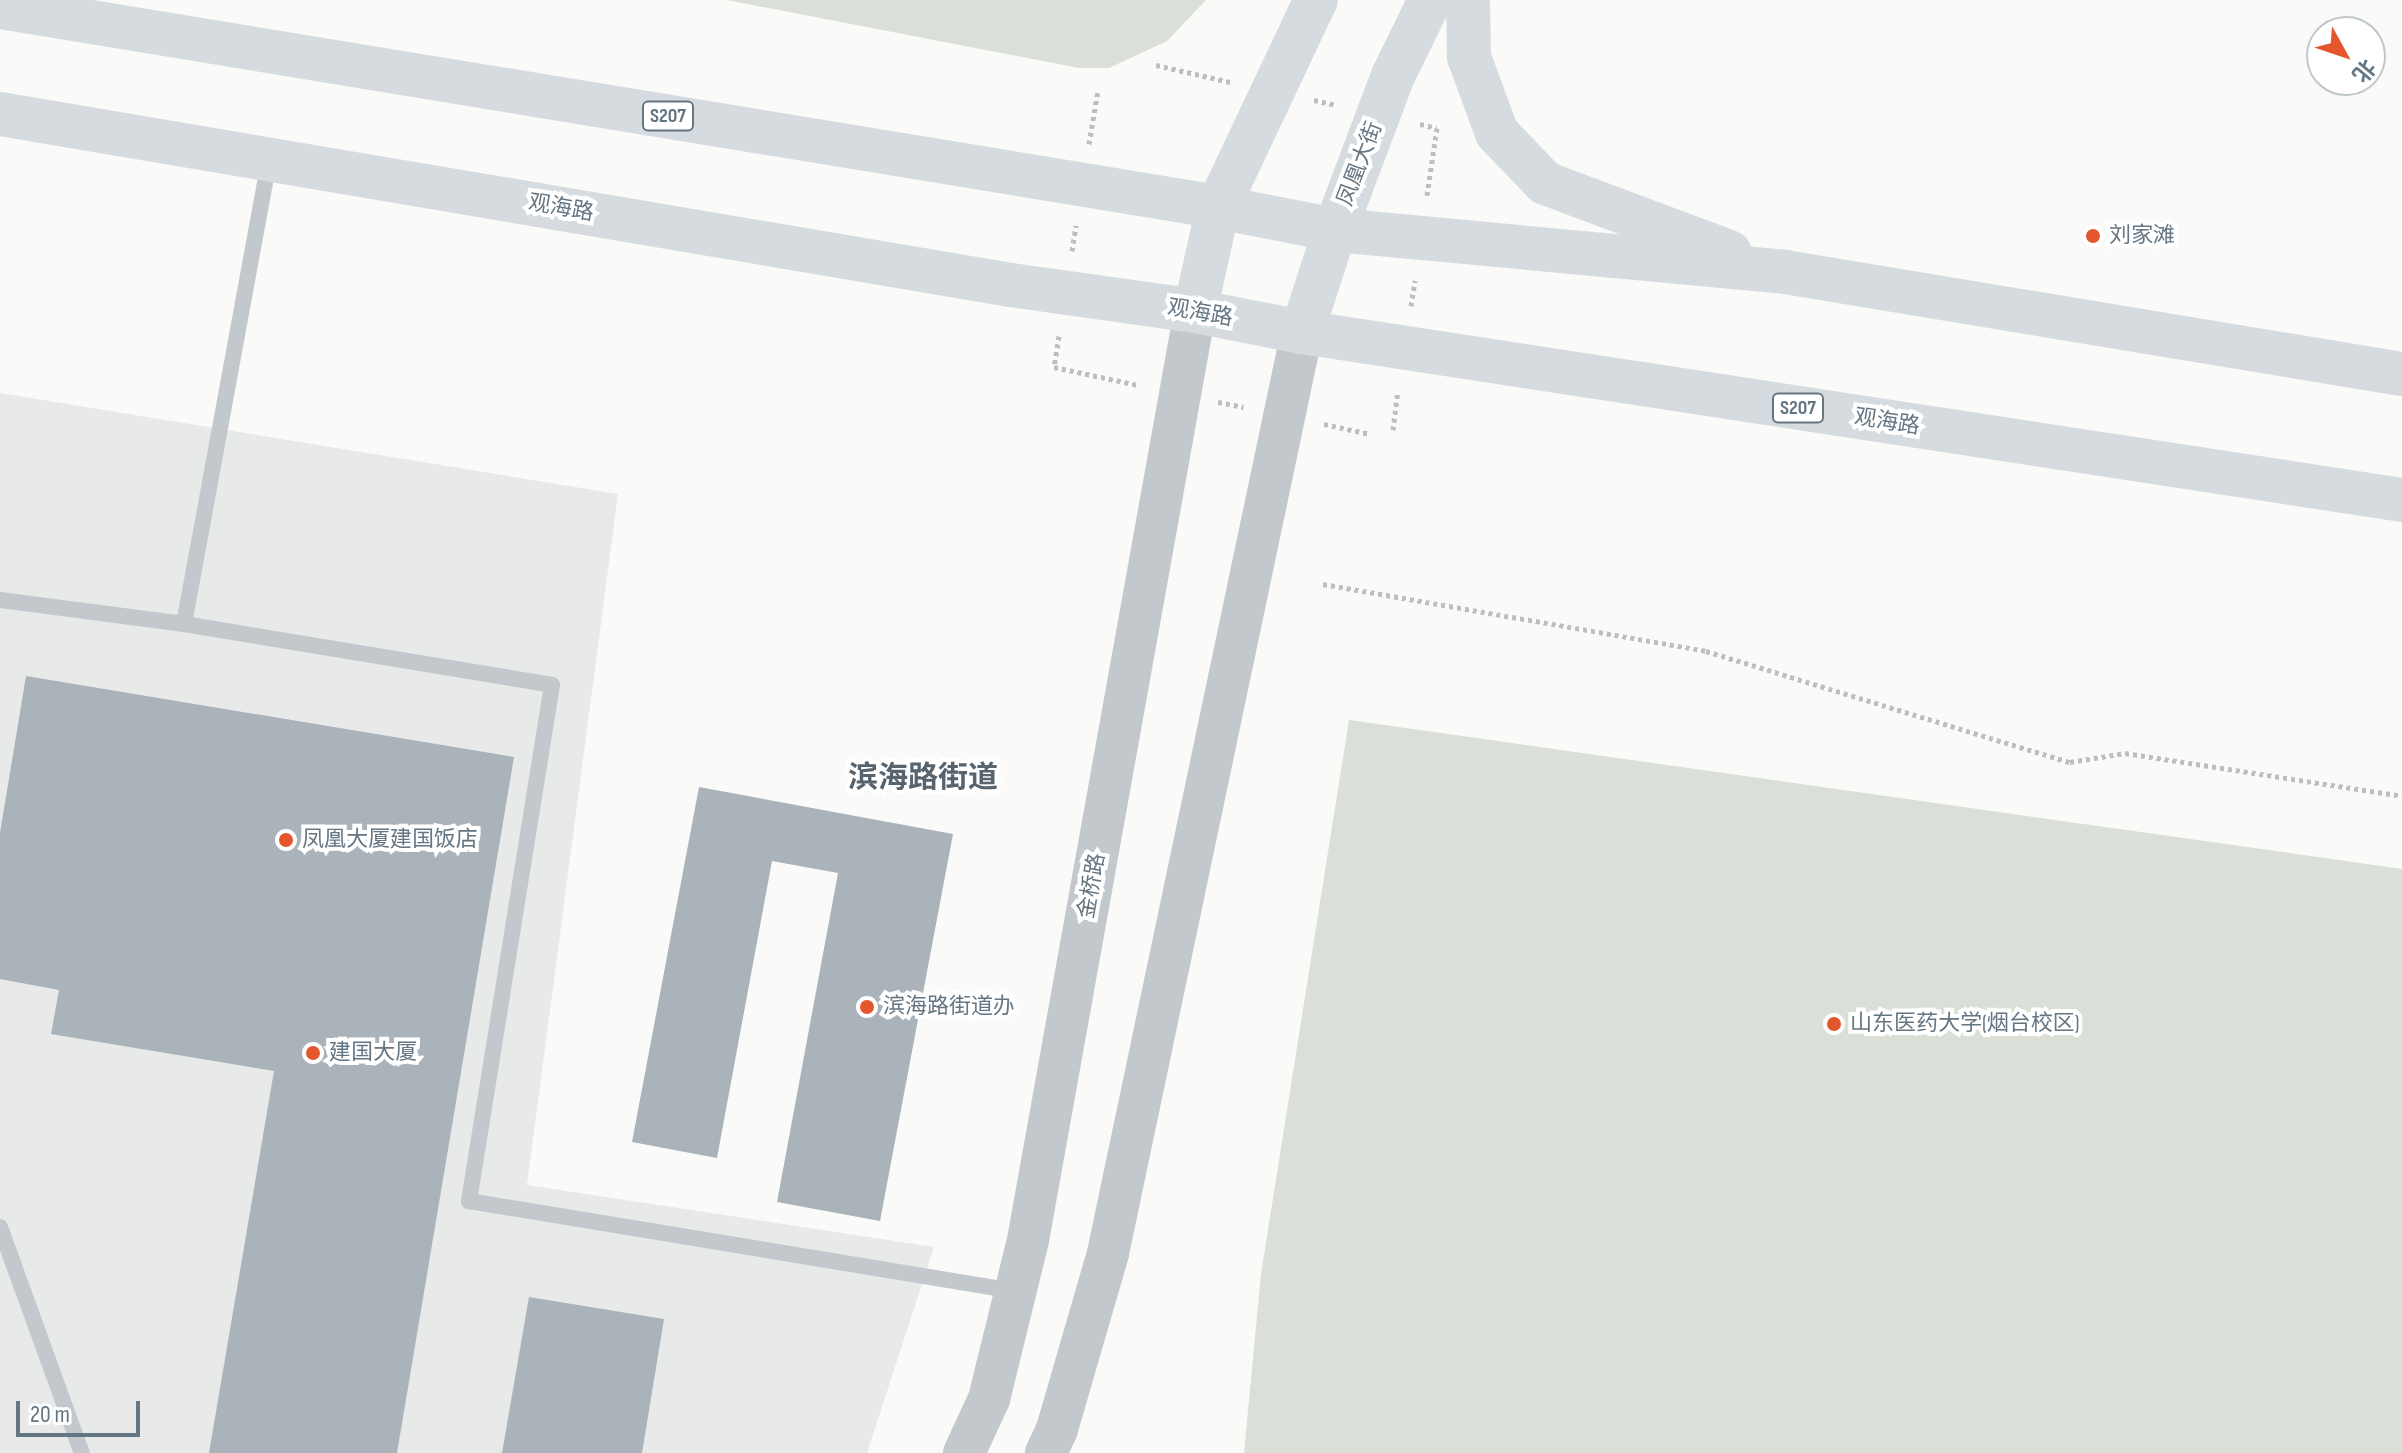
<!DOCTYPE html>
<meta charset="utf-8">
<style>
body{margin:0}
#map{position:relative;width:2402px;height:1453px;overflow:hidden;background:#fafaf8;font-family:"Sofia Sans Condensed","Noto Sans SC",sans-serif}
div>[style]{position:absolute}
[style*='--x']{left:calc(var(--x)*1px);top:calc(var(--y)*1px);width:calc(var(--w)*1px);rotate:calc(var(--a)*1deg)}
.built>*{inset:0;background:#e8e9e9}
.green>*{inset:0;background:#dadfd7}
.building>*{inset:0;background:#aab3b9}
.path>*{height:5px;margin-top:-2.5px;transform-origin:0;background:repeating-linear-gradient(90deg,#bbbfc2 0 4px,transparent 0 8px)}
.service>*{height:16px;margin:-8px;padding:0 8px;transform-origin:8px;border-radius:8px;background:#c3c8cc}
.tertiary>*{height:42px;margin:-21px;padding:0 21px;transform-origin:21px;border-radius:21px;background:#c3c8cc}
.secondary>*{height:44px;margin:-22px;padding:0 22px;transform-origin:22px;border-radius:22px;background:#d6dbdf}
.primary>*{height:44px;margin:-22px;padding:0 22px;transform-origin:22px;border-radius:22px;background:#d6dbdf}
.dots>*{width:22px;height:22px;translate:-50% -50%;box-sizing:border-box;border:4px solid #fff;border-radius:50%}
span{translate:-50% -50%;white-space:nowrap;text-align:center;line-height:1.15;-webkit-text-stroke:8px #fff;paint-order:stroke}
.shield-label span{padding:2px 6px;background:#fff;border:2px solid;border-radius:6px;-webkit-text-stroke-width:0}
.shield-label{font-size:20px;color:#657683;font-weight:700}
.street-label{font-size:22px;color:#657683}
.poi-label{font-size:22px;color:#657683}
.left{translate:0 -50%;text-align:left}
.district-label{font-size:30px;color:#57646e;font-weight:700}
.north{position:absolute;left:2306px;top:16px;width:80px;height:80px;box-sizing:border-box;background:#fff;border:2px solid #c1c8cd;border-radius:50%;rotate:130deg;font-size:22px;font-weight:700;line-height:32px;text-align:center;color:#657683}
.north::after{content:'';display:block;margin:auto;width:28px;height:36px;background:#e4572e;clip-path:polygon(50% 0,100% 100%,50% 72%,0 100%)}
.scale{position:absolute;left:16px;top:1401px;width:124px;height:36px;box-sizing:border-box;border:4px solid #657683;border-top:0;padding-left:10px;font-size:24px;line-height:28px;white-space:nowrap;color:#657683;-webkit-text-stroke:6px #fff;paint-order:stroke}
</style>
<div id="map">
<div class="built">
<div style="clip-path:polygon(0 393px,618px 494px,527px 1185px,934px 1247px,867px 1453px,0 1453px)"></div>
</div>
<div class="green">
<div style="clip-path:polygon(727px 0,1206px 0,1167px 41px,1109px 68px,1079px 68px)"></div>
<div style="clip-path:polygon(1349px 720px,2402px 869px,2402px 1453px,1244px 1453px,1261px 1274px)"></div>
</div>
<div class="building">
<div style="clip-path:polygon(26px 676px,514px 757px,397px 1453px,209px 1453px,274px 1071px,51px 1034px,59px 990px,0 979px,0 833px)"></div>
<div style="clip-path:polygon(699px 787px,953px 834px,880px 1221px,777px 1202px,838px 873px,772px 861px,717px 1158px,632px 1142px)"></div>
<div style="clip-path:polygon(529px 1297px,664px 1319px,642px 1453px,502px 1453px)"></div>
</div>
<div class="path">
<div style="--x:1156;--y:65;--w:76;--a:12.9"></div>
<div style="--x:1314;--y:100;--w:23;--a:13"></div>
<div style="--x:1420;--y:124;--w:17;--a:13"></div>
<div style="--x:1437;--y:128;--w:68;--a:98.5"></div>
<div style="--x:1089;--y:144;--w:55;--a:-80.5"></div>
<div style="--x:1072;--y:251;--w:26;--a:-81"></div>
<div style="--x:1411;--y:306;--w:26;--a:-81"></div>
<div style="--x:1059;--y:336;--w:31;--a:99"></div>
<div style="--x:1054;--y:367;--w:86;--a:12.1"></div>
<div style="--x:1218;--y:402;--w:26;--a:11"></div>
<div style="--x:1324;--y:424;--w:47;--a:12.3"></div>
<div style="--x:1393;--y:430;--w:39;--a:-83"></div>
<div style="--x:1323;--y:584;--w:389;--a:9.9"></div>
<div style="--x:1706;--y:651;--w:381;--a:17"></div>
<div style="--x:2070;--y:762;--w:56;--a:-9.3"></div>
<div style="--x:2125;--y:753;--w:280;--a:8.8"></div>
</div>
<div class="service">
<div style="--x:0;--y:600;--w:186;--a:7.4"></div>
<div style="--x:184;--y:624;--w:373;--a:9.4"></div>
<div style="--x:552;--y:685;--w:523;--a:99.14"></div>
<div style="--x:469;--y:1201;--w:552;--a:9.38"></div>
<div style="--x:184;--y:624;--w:473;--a:-79.6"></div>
<div style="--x:0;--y:1227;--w:240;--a:70.1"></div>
</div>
<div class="tertiary">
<div style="--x:964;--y:1453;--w:60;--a:-65.2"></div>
<div style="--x:989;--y:1399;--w:164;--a:-76.2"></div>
<div style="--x:1028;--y:1240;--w:944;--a:-79.81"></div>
<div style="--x:1046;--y:1453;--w:26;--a:-65"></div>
<div style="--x:1057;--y:1429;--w:183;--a:-73.8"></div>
<div style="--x:1108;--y:1253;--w:941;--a:-78.11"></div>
</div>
<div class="secondary">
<div style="--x:1195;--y:311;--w:107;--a:-77.5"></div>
<div style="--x:1218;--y:207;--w:229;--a:-64.7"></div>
<div style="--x:1302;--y:332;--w:107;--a:-72.1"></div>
<div style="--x:1335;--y:230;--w:165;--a:-69.4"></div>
<div style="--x:1393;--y:76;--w:85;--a:-64"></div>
</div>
<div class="primary">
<div style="--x:1468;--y:0;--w:57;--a:89"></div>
<div style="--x:1469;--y:57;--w:81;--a:69.8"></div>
<div style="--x:1497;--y:133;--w:69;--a:46.2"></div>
<div style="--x:1545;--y:183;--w:197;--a:20.5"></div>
<div style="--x:0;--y:7;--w:1234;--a:9.32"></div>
<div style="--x:1218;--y:207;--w:119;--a:11.1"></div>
<div style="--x:1335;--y:230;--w:452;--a:5.3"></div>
<div style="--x:1785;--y:272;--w:625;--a:9.39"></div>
<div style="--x:0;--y:114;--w:1025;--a:9.6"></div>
<div style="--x:1011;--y:285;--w:186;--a:8"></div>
<div style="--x:1195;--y:311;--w:109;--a:11.1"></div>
<div style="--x:1302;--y:332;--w:1113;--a:8.68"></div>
</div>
<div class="dots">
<div style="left:2093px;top:236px;background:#e4572e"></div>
<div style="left:286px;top:840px;background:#e4572e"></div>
<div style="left:867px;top:1007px;background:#e4572e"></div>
<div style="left:1834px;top:1024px;background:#e4572e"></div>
<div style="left:313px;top:1053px;background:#e4572e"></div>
</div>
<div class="shield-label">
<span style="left:668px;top:116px">S207</span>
<span style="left:1798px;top:408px">S207</span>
</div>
<div class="street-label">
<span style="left:1360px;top:164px;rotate:-69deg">凤凰大街</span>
<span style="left:561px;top:208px;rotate:10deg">观海路</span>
<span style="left:1200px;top:313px;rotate:10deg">观海路</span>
<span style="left:1887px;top:422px;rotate:9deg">观海路</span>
<span style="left:1092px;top:886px;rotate:-80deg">金桥路</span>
</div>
<div class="poi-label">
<span class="left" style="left:2109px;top:236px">刘家滩</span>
<span class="left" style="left:302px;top:840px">凤凰大厦建国饭店</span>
<span class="left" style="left:883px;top:1007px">滨海路街道办</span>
<span class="left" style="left:1850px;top:1024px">山东医药大学(烟台校区)</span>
<span class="left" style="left:329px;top:1053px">建国大厦</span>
</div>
<div class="district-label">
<span style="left:923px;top:778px">滨海路街道</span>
</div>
<div class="north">北</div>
<div class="scale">20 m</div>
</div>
